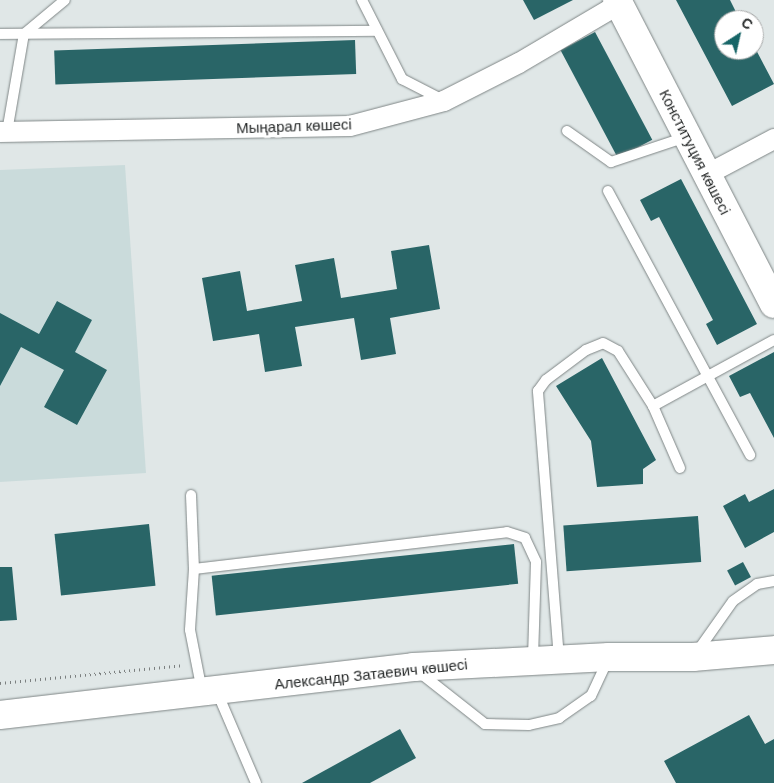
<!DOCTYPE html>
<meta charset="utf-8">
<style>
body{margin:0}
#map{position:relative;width:774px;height:783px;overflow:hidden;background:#e0e7e7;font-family:Helvetica,sans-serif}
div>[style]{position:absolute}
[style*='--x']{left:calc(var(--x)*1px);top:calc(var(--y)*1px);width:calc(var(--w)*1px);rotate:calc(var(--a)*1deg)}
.built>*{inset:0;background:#cadbdb}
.building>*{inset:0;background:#296567;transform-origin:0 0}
.path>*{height:3px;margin-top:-1.5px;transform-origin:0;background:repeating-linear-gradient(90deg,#7c8080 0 1px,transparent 0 5px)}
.roads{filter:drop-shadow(0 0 1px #7f8686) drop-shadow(0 0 1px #7f8686)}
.lane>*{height:10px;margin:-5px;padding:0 5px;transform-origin:5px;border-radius:5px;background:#fff}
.street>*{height:20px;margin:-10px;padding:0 10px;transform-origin:10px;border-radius:10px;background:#fff}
.secondary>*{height:28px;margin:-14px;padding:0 14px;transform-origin:14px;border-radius:14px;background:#fff}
span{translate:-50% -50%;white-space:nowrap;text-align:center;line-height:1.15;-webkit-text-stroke:5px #fff;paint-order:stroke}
.street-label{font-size:15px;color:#262929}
.north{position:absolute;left:714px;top:10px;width:50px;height:50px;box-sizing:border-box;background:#fff;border:1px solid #a8a9a9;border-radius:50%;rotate:35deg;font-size:14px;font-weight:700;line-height:20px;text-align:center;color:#262929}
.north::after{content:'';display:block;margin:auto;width:18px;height:22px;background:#166567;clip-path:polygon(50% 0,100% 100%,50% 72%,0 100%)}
</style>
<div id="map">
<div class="built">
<div style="clip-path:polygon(125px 165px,146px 473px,0 482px,0 170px)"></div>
</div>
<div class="building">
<div style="clip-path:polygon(523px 0,573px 0,534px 20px)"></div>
<div style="clip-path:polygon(676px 0,730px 0,740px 20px,724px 20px,724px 50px,754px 50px,754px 46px,774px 84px,732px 106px)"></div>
<div style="left:595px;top:32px;width:122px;height:39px;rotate:62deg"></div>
<div style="left:355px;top:40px;width:34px;height:301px;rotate:88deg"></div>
<div style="clip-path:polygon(681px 179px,757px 324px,717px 345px,706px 324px,713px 320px,659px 217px,651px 221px,640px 200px)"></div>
<div style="clip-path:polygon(429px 245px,440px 309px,390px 318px,396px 354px,361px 360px,354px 318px,295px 327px,302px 366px,265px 372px,259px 334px,213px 341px,202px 278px,240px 271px,247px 311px,302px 301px,295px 265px,334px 258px,341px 298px,397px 289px,391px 251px)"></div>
<div style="clip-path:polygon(57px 301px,92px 320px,75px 352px,107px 370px,77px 425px,44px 407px,64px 370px,21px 347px,0 386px,0 313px,39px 334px)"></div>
<div style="clip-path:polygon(774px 352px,774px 438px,750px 393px,740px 397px,729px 376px)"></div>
<div style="clip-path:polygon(602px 358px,656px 460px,643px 469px,643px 484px,597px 487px,591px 441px,556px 386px)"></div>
<div style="clip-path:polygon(774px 489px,774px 532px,745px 548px,723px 506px,745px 494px,749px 502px)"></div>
<div style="left:698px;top:516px;width:46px;height:135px;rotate:86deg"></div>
<div style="left:149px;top:524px;width:62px;height:95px;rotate:84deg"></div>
<div style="left:514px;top:544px;width:40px;height:304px;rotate:84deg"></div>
<div style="left:743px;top:562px;width:17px;height:18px;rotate:62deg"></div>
<div style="clip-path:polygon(0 567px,12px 567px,17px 620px,0 621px)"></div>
<div style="clip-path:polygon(749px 715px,765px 744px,774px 739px,774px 783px,676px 783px,664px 761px)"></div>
<div style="clip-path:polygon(400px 729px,416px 758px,370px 783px,302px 783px)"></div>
</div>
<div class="path">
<div style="--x:0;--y:683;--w:183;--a:-5.6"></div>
</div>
<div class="roads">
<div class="lane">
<div style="--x:362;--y:0;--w:89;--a:63.1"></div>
<div style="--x:402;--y:79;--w:46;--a:27.1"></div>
<div style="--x:0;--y:34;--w:377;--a:-0.5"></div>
<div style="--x:567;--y:131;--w:54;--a:35.2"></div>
<div style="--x:611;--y:162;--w:79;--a:-18.4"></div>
<div style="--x:7;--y:132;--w:99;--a:-80.2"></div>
<div style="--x:24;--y:34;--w:53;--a:-39.7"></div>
<div style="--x:608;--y:191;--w:300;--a:61.7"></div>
<div style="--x:680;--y:468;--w:68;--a:-113.5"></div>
<div style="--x:653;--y:406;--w:138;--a:-28.6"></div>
<div style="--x:191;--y:495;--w:74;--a:87.7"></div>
<div style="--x:194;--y:569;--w:315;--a:-6.7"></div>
<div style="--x:507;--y:532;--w:19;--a:18"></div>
<div style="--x:525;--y:538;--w:26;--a:65"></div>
<div style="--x:536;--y:562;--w:98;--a:91.8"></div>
<div style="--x:194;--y:569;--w:61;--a:93.8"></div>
<div style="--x:190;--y:630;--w:62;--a:78.9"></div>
<div style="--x:697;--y:652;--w:62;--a:-54.8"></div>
<div style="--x:733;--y:601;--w:29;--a:-35"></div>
<div style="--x:757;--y:584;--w:17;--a:-10"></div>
<div style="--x:559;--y:659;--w:269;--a:-94.5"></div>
<div style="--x:538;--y:391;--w:14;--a:-54"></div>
<div style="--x:546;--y:380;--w:50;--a:-36.9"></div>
<div style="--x:586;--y:350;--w:18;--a:-22"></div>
<div style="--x:603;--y:343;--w:17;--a:28"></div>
<div style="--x:618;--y:351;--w:65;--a:57.5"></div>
<div style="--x:419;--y:672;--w:84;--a:38.2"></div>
<div style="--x:485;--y:724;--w:44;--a:1.3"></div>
<div style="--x:529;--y:725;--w:31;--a:-13"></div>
<div style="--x:559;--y:718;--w:39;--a:-35"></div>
<div style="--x:591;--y:696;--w:40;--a:-65"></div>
<div style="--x:217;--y:692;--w:99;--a:66.8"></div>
</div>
<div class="street">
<div style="--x:0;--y:132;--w:350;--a:-1"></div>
<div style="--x:350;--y:126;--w:97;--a:-14.9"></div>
<div style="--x:444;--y:101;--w:84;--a:-26.9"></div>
<div style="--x:519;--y:63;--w:116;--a:-30.5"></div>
<div style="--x:706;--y:175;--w:77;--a:-27.9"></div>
</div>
<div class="secondary">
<div style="--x:617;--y:0;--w:342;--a:62.7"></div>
<div style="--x:0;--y:715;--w:416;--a:-6.6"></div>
<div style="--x:413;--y:667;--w:196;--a:-2.9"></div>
<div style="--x:609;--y:657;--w:84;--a:0"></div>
<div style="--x:693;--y:657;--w:81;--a:-4.9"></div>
</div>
</div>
<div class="street-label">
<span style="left:294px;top:126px;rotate:-2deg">Мыңарал көшесі</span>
<span style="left:695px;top:152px;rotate:63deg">Конституция көшесі</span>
<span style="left:371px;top:674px;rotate:-6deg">Александр Затаевич көшесі</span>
</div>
<div class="north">С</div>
</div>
